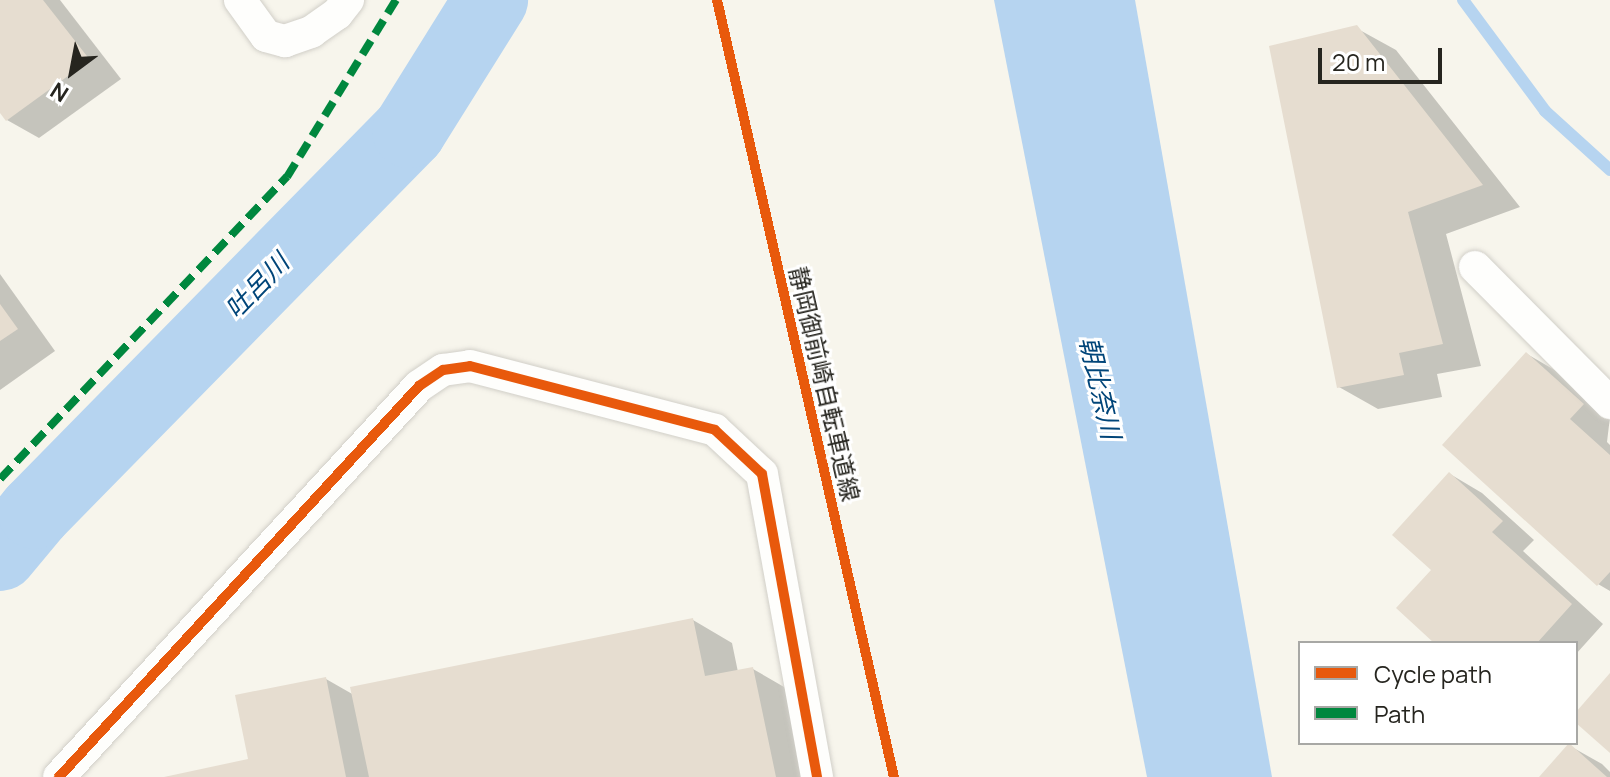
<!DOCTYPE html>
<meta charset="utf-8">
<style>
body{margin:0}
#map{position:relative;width:1610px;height:777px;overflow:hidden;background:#f7f5ec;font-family:Manrope,"Noto Sans JP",sans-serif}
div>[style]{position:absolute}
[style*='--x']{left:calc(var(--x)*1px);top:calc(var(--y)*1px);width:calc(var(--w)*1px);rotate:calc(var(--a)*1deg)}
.water>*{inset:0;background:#b6d4f0}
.shadow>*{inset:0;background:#0003}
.stream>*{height:12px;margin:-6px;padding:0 6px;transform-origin:6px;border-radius:6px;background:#b6d4f0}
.river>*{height:74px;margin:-37px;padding:0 37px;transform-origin:37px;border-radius:37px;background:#b6d4f0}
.building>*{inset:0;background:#e6ddd0}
.roads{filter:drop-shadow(0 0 2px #d1cfc8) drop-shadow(0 0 2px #d1cfc8)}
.minor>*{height:32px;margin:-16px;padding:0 16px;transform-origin:16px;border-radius:16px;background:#fefefc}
.quiet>*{height:8px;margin-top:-4px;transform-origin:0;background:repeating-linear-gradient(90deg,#00873e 0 16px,transparent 0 24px)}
.cycleway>*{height:10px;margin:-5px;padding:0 5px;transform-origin:5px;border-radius:5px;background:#e8590c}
span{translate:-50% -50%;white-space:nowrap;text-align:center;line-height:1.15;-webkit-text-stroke:6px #fff;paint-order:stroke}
.street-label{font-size:24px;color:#26251f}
.water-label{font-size:26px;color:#004579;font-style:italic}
.legend{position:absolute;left:1298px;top:641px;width:280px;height:104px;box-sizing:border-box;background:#fff;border:2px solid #a8a8a5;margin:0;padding:10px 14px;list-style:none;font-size:24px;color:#26251f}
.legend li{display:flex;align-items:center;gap:16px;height:40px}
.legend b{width:40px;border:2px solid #a8a8a5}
.north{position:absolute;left:32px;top:32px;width:80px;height:80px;-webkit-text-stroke:6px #fff;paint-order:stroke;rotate:212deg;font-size:22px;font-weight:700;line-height:32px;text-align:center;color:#26251f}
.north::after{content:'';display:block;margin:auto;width:28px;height:36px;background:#26251f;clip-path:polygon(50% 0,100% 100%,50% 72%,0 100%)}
.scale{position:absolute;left:1318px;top:48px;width:124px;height:36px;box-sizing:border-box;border:4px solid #26251f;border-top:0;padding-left:10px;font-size:24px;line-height:28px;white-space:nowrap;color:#26251f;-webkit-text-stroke:6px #fff;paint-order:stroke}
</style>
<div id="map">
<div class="water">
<div style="clip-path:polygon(994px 0,1135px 0,1272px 777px,1147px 777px)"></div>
</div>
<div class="shadow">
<div style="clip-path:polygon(0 0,60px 0,121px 79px,39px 138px,7px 120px,0 110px)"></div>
<div style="clip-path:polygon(1356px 28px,1396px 50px,1520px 207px,1446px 234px,1481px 366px,1437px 374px,1442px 397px,1378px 409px,1339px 387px)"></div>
<div style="clip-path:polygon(0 274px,55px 351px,0 390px)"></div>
<div style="clip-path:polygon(1527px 354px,1565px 376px,1610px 417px,1607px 442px,1610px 445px,1610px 591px,1598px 584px)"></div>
<div style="clip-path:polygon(1450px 474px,1482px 493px,1534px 540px,1523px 551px,1603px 624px,1576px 654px,1576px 643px,1437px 643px,1433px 570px)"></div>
<div style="clip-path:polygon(693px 620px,732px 643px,738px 672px,753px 669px,791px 691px,809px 777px,167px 777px,250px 761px,326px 679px,354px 695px)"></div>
<div style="clip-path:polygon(1570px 746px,1602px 764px,1610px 772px,1610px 777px,1542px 777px)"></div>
</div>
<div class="stream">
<div style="--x:1463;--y:0;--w:138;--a:53.5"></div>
<div style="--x:1545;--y:111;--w:88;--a:42.2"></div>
</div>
<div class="river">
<div style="--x:0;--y:554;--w:55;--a:-50.2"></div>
<div style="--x:35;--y:512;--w:534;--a:-45.53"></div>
<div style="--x:409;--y:131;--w:155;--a:-58"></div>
</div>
<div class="building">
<div style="clip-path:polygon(0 0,43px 0,90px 60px,6px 121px,0 113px)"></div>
<div style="clip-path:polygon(1357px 25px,1483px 185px,1408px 212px,1443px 344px,1399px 353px,1404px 375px,1337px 388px,1269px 46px)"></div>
<div style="clip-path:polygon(0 304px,18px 329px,0 341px)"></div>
<div style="clip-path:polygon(1526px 352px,1584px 404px,1570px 419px,1610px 455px,1610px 572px,1597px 586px,1442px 445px)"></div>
<div style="clip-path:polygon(1449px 472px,1503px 521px,1492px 532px,1572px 604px,1537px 643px,1434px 643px,1396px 608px,1431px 570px,1392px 535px)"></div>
<div style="clip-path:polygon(693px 618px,705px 676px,753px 667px,776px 777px,369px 777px,350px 687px)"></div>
<div style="clip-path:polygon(1610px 673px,1610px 753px,1576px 723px,1576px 712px)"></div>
<div style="clip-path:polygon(326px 677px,346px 777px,164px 777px,248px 759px,235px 695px)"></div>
<div style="clip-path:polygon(1569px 743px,1607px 777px,1539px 777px)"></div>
</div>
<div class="roads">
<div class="minor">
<div style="--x:240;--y:0;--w:44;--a:54.2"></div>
<div style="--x:266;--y:36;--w:20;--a:15"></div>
<div style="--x:285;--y:41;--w:28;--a:-19"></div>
<div style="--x:311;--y:32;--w:32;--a:-35"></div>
<div style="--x:337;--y:14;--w:18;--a:-52"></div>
<div style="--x:1475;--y:267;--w:192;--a:45.2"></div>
<div style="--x:59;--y:777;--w:531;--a:-47.36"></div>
<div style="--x:419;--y:386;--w:29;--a:-34"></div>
<div style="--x:443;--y:370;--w:27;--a:-8"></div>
<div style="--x:470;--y:366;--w:253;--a:14.6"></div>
<div style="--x:715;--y:430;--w:64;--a:43.1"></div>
<div style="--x:762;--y:474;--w:308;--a:79.7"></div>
</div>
</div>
<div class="quiet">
<div style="--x:0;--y:479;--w:417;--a:-46.5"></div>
<div style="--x:287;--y:177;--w:208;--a:-58.4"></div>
</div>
<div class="cycleway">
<div style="--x:717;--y:0;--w:797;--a:77.17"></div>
<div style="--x:59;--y:777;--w:531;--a:-47.36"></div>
<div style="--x:419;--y:386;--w:29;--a:-34"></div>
<div style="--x:443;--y:370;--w:27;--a:-8"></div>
<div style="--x:470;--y:366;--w:253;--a:14.6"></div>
<div style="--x:715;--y:430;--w:64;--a:43.1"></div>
<div style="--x:762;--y:474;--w:308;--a:79.7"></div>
</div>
<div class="street-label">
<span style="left:825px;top:384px;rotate:77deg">静岡御前崎自転車道線</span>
</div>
<div class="water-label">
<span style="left:257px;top:286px;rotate:-46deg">吐呂川</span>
<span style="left:1100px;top:388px;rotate:77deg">朝比奈川</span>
</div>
<ul class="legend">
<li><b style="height:10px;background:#e8590c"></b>Cycle path</li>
<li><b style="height:10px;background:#00873e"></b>Path</li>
</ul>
<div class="north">N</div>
<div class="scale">20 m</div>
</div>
